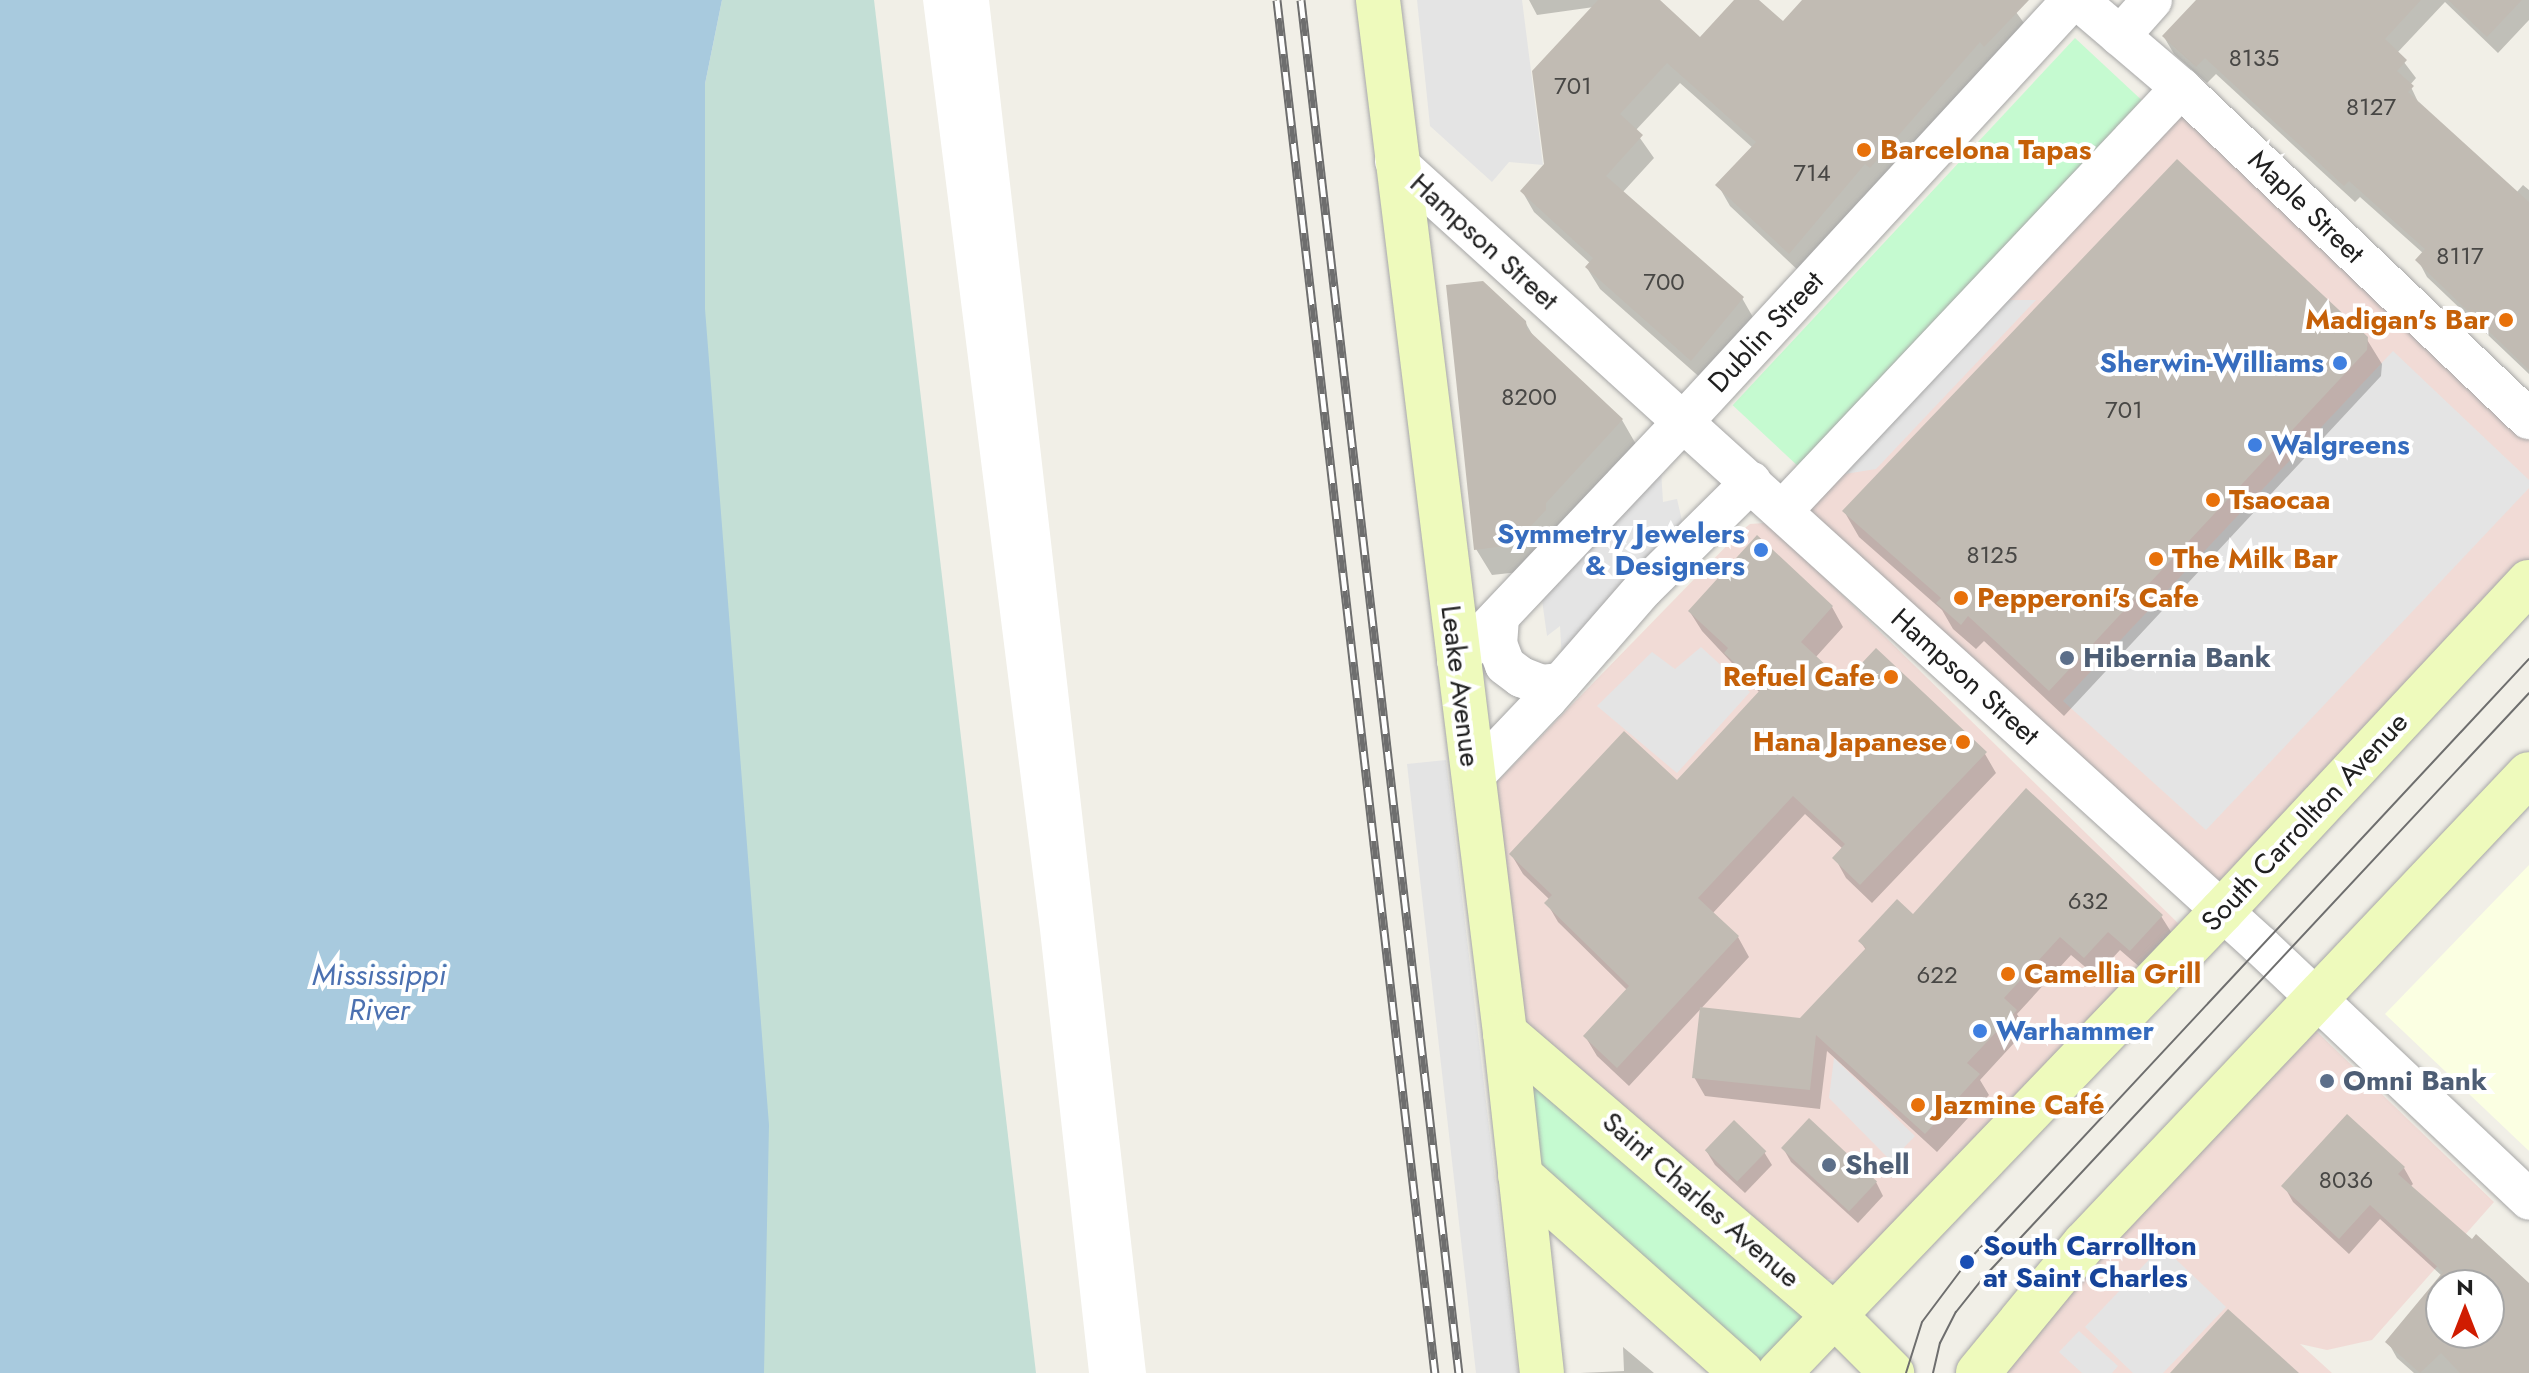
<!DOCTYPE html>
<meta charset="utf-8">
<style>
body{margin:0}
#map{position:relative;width:2529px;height:1373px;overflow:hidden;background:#f1efe7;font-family:Jost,sans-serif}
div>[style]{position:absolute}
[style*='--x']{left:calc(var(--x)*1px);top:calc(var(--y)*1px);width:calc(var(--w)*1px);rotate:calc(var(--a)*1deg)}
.commercial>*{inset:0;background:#f1dbd6}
.education>*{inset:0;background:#fbffe2}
.wetland>*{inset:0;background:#c4dfd6}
.park>*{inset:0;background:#c5fad0;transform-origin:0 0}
.parking>*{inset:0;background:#e4e4e4}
.water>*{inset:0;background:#a8cade}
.pier>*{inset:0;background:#fff}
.shadow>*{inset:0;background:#0003}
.building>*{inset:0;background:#c1bbb3;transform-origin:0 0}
.roads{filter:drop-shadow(0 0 2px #a7a7a7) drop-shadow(0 0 2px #a7a7a7)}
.street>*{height:40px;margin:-20px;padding:0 20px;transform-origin:20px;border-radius:20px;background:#fff}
.secondary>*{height:44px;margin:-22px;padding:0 22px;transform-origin:22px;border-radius:22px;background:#eefabc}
.tram>*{height:2px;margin:-1px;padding:0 1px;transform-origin:1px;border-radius:1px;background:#6e6e6e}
.rail>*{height:9px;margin-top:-4.5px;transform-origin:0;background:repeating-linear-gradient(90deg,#fff 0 18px,#6e6e6e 0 36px);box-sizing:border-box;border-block:2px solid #6e6e6e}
.dots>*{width:22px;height:22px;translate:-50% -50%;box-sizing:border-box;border:4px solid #fff;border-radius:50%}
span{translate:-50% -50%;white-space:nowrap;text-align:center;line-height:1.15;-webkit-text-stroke:8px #fff;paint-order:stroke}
.number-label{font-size:24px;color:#484745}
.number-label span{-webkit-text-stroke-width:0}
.food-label{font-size:28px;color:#c56008;font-weight:700}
.left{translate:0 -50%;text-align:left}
.right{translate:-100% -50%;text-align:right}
.street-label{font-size:28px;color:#202020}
.shop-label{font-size:28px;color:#366cbe;font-weight:700}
.service-label{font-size:28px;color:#4e5e75;font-weight:700}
.transit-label{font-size:28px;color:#164399;font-weight:700}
.water-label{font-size:30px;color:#4c71b1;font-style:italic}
.north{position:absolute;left:2425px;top:1269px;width:80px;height:80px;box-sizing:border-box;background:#fff;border:2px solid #a6a6a6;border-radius:50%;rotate:0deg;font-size:22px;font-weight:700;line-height:32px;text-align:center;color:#202020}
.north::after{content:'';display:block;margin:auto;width:28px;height:36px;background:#d01c01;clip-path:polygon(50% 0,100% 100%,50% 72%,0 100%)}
</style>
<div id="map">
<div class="commercial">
<div style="clip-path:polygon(2164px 81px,2529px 417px,2529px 582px,2222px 911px,1804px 516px)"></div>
<div style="clip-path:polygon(1764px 523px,1775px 529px,2185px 930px,1846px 1281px,1819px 1278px,1525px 1024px,1488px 791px,1740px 532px,1750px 524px)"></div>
<div style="clip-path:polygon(2312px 1027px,2494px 1202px,2372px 1340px,2327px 1350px,2300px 1344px,2332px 1373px,1998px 1373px,2151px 1193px)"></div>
</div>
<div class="education">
<div style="clip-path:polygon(2529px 865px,2529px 1151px,2385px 1014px)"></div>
</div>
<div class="wetland">
<div style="clip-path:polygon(722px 0,874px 0,1036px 1373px,737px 1373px,683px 302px,705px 84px)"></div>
</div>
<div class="park">
<div style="left:2075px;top:38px;width:91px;height:502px;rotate:43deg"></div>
<div style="clip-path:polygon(1532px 1082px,1812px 1312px,1756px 1371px,1539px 1183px)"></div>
</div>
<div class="parking">
<div style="clip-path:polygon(1417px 0,1522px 0,1543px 165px,1509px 162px,1492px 182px,1430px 126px)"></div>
<div style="clip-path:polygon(1992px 300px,2036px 300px,1876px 469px,1826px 477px)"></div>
<div style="clip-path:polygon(2393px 351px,2529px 480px,2529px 488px,2206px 830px,2063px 701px)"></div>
<div style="clip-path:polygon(1661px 470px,1663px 502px,1677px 499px,1684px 529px,1562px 661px,1560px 626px,1547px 636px,1542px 600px)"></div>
<div style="clip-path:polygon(1701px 647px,1750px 692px,1677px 773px,1597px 706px,1652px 652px,1675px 669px)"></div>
<div style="clip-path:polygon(1446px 760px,1509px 1298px,1518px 1373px,1476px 1373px,1407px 764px)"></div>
<div style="clip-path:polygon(1834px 1058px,1915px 1136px,1891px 1161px,1829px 1098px)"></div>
<div style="clip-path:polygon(2162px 1246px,2226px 1307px,2163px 1373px,2133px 1373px,2085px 1327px)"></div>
<div style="clip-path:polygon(2079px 1331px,2118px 1366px,2112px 1373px,2082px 1373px,2059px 1352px)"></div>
</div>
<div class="water">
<div style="clip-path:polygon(0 0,722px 0,705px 84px,705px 309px,769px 1125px,764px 1373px,0 1373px)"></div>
</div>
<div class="pier">
<div style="clip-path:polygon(923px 0,989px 0,1146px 1373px,1089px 1373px,1040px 930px)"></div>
</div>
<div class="shadow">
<div style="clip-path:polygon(1529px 0,1657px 0,1700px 40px,1737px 0,1756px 0,1783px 24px,1805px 0,2007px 0,2030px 31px,1802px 274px,1730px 206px,1718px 185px,1753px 148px,1680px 83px,1635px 131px,1654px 158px,1622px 193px,1742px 298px,1754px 319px,1704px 381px,1600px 289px,1587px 268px,1591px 264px,1534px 212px,1522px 191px,1546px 164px,1594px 7px,1537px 15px)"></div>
<div style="clip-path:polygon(2199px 0,2529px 0,2529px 20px,2498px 53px,2445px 2px,2397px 53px,2416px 78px,2410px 85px,2420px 106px,2516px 193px,2523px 185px,2529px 190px,2529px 374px,2427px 277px,2418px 260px,2424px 254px,2360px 197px,2355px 202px,2216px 74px,2207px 83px,2174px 54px,2164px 37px)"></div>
<div style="clip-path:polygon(1525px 322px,1535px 339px,1622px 420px,1637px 446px,1528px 571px,1492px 575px,1476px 549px)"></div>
<div style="clip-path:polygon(2366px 338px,2382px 364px,2381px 376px,2064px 716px,1984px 641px,1976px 649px,1953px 629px,1942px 610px,1859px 537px,1844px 511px)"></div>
<div style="clip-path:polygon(1832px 607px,1843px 627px,1815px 658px,1844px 685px,1985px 754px,1996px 773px,1872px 903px,1846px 878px,1835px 858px,1843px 849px,1805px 814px,1712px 914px,1738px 937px,1749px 957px,1629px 1086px,1597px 1056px,1585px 1036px,1628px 991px,1558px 922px,1547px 903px,1550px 900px,1523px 874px,1511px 854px,1677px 783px,1760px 693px,1702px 631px,1690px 612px)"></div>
<div style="clip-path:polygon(2161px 916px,2173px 935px,2142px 969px,2120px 950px,2096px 976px,2071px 955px,2017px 1014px,2026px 1030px,1980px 1080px,1989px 1095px,1937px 1152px,1827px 1051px,1820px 1109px,1705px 1096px,1694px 1077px,1801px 1020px,1866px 950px,1860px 941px,1913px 917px)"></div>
<div style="clip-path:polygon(1783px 1148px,1876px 1182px,1883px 1196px,1858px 1223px,1791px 1162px)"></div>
<div style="clip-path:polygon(1707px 1152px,1764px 1152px,1772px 1165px,1745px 1193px,1715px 1165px)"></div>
<div style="clip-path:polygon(evenodd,2404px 1168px,2413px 1184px,2410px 1187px,2472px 1242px,2529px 1284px,2529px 1373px,2414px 1373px,2397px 1358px,2388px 1342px,2442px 1276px,2380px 1219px,2349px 1254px,2293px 1202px,2284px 1186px,2404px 1168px,2441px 1285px,2489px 1285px,2489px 1333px,2441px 1333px,2441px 1285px)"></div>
<div style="clip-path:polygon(1623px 1347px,1654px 1373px,1580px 1373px,1624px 1371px)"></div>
</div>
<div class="building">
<div style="clip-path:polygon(1598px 0,1660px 0,1700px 37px,1734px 0,1759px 0,1783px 21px,1802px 0,2029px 0,1984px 47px,1980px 42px,1870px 168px,1865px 164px,1789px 254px,1715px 185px,1756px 142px,1667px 63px,1620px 114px,1643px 135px,1606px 176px,1744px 297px,1691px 361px,1585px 267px,1593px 258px,1520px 191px,1544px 164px,1532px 71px)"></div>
<div style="clip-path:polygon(2196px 0,2421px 0,2385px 39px,2407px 60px,2397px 71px,2414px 86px,2408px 92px,2529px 202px,2529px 370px,2415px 260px,2425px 249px,2349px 181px,2344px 186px,2205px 58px,2196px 67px,2162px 36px)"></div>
<div style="clip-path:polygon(2448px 0,2522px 0,2487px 37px)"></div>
<div style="clip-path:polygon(2177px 159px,2368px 337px,2367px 350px,2049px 691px,1968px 616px,1961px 625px,1936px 603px,1941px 598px,1842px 511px)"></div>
<div style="clip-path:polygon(1483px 281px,1526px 321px,1527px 329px,1623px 419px,1546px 503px,1546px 510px,1513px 545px,1474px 550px,1446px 285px)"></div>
<div style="clip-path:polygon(1757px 535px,1833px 606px,1801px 642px,1844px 682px,1876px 648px,1987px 752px,1860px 885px,1832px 858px,1845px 844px,1793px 796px,1698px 898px,1739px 936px,1617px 1068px,1583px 1036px,1629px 986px,1544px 903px,1552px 895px,1509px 854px,1624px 731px,1677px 780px,1762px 688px,1724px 653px,1728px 648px,1688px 611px)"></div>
<div style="clip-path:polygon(2026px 788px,2163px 915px,2130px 951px,2108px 932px,2084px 958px,2060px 937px,2004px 998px,2017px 1010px,1967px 1063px,1980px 1074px,1925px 1134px,1816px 1035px,1810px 1090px,1692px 1078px,1700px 1007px,1800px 1018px,1866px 948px,1858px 941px,1897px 899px,1913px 914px)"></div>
<div style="clip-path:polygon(evenodd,2347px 1114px,2405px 1167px,2398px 1174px,2472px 1239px,2476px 1234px,2529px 1283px,2529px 1373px,2460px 1373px,2441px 1353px,2420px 1373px,2385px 1342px,2443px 1272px,2370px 1205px,2339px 1239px,2281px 1186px,2347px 1114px,2441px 1285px,2489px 1285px,2489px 1333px,2441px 1333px,2441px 1285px)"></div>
<div style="left:1809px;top:1118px;width:93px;height:41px;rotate:43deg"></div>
<div style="left:1734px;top:1120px;width:45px;height:42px;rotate:44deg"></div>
<div style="clip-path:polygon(2228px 1309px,2299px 1373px,2170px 1373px)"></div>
</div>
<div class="roads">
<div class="street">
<div style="--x:2078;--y:0;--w:135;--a:40.5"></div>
<div style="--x:2181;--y:88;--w:480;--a:43.6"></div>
<div style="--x:2120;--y:36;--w:48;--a:-48.4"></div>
<div style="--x:1395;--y:161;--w:1169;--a:42.19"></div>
<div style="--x:2261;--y:946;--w:369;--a:43.4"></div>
<div style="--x:1783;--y:510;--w:580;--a:-46.68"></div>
<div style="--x:1499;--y:617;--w:27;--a:94"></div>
<div style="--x:1497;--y:644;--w:22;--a:69"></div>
<div style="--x:1505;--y:665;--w:20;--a:37"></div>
<div style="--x:1521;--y:677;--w:22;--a:21"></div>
<div style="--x:1542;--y:685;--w:19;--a:-6"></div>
<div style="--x:1457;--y:661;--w:329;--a:-46.6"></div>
<div style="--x:1683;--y:422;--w:574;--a:-47.33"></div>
<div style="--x:1472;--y:778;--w:109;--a:-46.5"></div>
<div style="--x:1547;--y:699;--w:147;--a:-48.9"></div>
<div style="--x:1644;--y:588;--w:151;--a:-44.7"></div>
</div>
<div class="secondary">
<div style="--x:1378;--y:0;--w:1041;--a:82.99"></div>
<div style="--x:1505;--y:1033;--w:342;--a:83.8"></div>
<div style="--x:1505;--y:1033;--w:435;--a:40.6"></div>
<div style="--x:1835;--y:1316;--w:81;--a:45"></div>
<div style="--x:1520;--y:1175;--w:297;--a:41.7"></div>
<div style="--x:1779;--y:1373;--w:640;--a:-46.2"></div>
<div style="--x:2222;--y:911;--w:450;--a:-47"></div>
<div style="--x:1978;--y:1373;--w:167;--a:-50.6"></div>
<div style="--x:2084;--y:1244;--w:647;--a:-46.57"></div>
</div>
</div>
<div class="tram">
<div style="--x:1906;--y:1373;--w:53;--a:-72.6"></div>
<div style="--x:1922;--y:1322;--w:75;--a:-53.1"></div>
<div style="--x:1967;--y:1262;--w:824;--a:-47.02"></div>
<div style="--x:1933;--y:1373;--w:31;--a:-77"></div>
<div style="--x:1940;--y:1343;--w:35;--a:-63"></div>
<div style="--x:1956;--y:1312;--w:43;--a:-51.5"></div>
<div style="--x:1983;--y:1278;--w:800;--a:-46.97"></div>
</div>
<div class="rail">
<div style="--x:1277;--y:0;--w:1382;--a:83.44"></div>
<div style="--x:1301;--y:0;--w:1382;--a:83.44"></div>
</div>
<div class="dots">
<div style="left:1864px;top:150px;background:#e8710a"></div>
<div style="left:2506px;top:320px;background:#e8710a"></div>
<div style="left:2340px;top:363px;background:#3f7fe0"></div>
<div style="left:2255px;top:445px;background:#3f7fe0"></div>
<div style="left:2213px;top:500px;background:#e8710a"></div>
<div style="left:1761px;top:550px;background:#3f7fe0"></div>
<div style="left:2156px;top:559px;background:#e8710a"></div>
<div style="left:1961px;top:598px;background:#e8710a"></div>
<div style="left:2067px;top:658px;background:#5c6f8a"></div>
<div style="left:1891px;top:677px;background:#e8710a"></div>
<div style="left:1963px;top:742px;background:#e8710a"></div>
<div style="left:2008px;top:974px;background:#e8710a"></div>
<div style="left:1980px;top:1031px;background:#3f7fe0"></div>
<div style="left:2327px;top:1081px;background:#5c6f8a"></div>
<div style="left:1918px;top:1105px;background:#e8710a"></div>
<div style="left:1829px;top:1165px;background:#5c6f8a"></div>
<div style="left:1967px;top:1262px;background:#1a4fb4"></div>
</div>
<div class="number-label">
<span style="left:2254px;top:58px">8135</span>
<span style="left:1573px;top:86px">701</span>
<span style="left:2371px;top:107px">8127</span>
<span style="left:1812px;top:173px">714</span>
<span style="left:2460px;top:256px">8117</span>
<span style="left:1664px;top:282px">700</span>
<span style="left:1529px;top:397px">8200</span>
<span style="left:2124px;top:410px">701</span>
<span style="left:1992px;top:555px">8125</span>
<span style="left:2088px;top:901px">632</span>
<span style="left:1937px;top:975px">622</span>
<span style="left:2346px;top:1180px">8036</span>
</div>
<div class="food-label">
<span class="left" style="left:1880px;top:150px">Barcelona Tapas</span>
<span class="right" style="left:2490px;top:320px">Madigan's Bar</span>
<span class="left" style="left:2229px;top:500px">Tsaocaa</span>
<span class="left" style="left:2172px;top:559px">The Milk Bar</span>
<span class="left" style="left:1977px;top:598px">Pepperoni's Cafe</span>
<span class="right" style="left:1875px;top:677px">Refuel Cafe</span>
<span class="right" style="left:1947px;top:742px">Hana Japanese</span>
<span class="left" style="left:2024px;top:974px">Camellia Grill</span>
<span class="left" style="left:1934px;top:1105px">Jazmine Café</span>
</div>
<div class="street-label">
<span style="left:2306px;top:207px;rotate:44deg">Maple Street</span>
<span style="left:1484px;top:242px;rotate:42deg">Hampson Street</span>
<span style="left:1766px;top:332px;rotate:-47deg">Dublin Street</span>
<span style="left:1965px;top:677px;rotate:42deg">Hampson Street</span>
<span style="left:1460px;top:686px;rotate:83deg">Leake Avenue</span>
<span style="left:2305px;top:822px;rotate:-47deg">South Carrollton Avenue</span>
<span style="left:1701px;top:1200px;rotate:41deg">Saint Charles Avenue</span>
</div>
<div class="shop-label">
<span class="right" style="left:2324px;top:363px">Sherwin-Williams</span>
<span class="left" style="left:2271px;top:445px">Walgreens</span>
<span class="right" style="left:1745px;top:550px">Symmetry Jewelers<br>&amp; Designers</span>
<span class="left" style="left:1996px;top:1031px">Warhammer</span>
</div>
<div class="service-label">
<span class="left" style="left:2083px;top:658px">Hibernia Bank</span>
<span class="left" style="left:2343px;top:1081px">Omni Bank</span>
<span class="left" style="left:1845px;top:1165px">Shell</span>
</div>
<div class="transit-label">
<span class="left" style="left:1983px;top:1262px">South Carrollton<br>at Saint Charles</span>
</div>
<div class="water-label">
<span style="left:379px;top:992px">Mississippi<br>River</span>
</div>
<div class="north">N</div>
</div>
